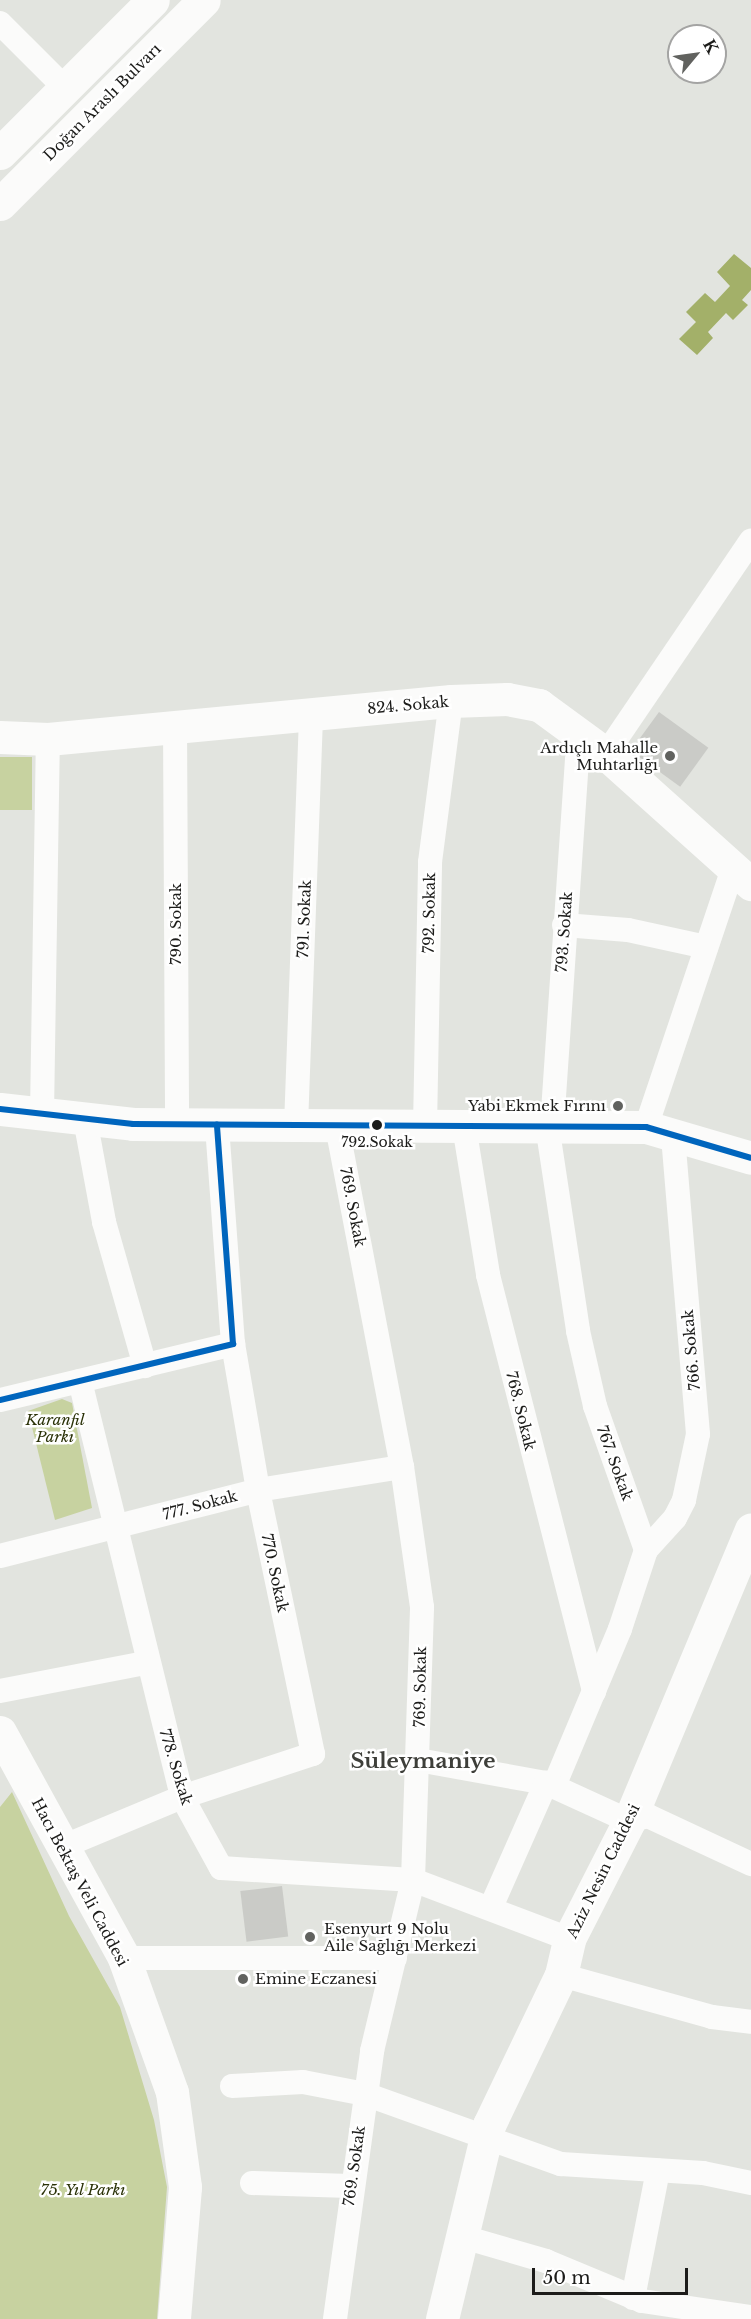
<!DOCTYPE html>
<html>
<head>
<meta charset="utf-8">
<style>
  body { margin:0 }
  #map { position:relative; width:751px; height:2319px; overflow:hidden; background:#e2e4df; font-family:"Libre Baskerville",serif }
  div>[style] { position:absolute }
  .green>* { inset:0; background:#c7d2a0; transform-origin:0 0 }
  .water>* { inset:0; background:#a3b069 }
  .building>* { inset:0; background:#cacbc7; transform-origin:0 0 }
  .street>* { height:24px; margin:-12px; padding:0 12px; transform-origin:12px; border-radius:12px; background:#fbfbfa }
  .secondary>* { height:33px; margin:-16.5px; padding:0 16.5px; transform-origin:16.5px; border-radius:16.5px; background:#fbfbfa }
  .primary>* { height:33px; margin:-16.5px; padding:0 16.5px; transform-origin:16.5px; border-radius:16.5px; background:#fbfbfa }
  .bus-1>* { height:6px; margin:-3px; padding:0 3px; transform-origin:3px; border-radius:3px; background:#0065bd }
  .dots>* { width:16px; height:16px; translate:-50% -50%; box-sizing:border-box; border:3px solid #fff; border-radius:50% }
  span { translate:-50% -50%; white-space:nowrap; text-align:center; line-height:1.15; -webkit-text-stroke:5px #fff; paint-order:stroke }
  .bus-label { font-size:14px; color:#1c1c1a }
  .street-label { font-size:15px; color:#1c1c1a }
  .poi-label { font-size:15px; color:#1c1c1a }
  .right { translate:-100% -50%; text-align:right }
  .left { translate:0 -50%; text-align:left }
  .park-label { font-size:15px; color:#2b3208; font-style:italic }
  .district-label { font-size:21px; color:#3e3f3a; font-weight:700 }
  .north { position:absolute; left:667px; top:24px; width:60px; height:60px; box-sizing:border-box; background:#fff; border:2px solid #a4a4a3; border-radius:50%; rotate:61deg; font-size:16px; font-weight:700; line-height:24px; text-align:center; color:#1c1c1a }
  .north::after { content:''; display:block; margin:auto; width:21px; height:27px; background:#61625f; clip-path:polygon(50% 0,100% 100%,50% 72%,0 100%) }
  .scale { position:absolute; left:532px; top:2268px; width:156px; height:27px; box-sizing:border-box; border:3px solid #1c1c1a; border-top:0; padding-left:8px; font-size:18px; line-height:21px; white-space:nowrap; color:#1c1c1a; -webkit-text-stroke:4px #fff; paint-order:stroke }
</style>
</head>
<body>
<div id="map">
  <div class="green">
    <div style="left:0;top:757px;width:32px;height:53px"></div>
    <div style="clip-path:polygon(62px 1399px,72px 1403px,92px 1508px,55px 1520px,28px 1411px)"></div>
    <div style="clip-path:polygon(12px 1792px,69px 1916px,120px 2007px,154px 2120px,167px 2187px,157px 2319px,0 2319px,0 1807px)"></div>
  </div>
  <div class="water">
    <div style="clip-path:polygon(734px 254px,751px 268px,751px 290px,742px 300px,748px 305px,733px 320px,726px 313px,708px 332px,713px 338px,697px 355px,679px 339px,696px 322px,686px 312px,705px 293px,715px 302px,730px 286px,717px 272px)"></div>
  </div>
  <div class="building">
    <div style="left:659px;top:712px;width:61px;height:48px;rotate:36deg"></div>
    <div style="left:282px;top:1886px;width:51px;height:42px;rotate:83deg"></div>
  </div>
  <div class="street">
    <div style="left:0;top:23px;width:92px;rotate:45deg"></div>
    <div style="left:175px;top:724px;width:401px;rotate:89.7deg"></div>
    <div style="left:606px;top:754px;width:258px;rotate:-55.8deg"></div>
    <div style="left:564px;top:925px;width:64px;rotate:4.5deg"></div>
    <div style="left:628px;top:930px;width:80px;rotate:12.3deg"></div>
    <div style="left:42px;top:1114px;width:375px;rotate:-89.1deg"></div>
    <div style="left:85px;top:1119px;width:105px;rotate:79.5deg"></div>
    <div style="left:104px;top:1222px;width:150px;rotate:74.1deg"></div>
    <div style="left:547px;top:1125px;width:208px;rotate:81.4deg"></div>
    <div style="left:578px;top:1331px;width:77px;rotate:77.2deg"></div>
    <div style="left:595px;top:1406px;width:153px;rotate:70.5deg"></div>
    <div style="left:646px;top:1550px;width:83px;rotate:108.2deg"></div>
    <div style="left:620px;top:1629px;width:170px;rotate:112.8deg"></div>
    <div style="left:296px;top:1126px;width:413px;rotate:-87.9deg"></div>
    <div style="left:464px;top:1126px;width:151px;rotate:80.8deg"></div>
    <div style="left:488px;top:1275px;width:430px;rotate:75.7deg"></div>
    <div style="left:552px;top:1126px;width:367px;rotate:-86.1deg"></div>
    <div style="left:577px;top:760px;width:22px;rotate:-68deg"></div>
    <div style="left:425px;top:1127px;width:265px;rotate:-88.9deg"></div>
    <div style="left:430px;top:862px;width:162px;rotate:-82.6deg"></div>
    <div style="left:646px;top:1127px;width:272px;rotate:-71.4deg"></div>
    <div style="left:80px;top:1381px;width:428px;rotate:76.2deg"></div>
    <div style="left:182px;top:1797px;width:81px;rotate:61.2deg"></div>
    <div style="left:221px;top:1868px;width:192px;rotate:3.6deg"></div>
    <div style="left:413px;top:1880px;width:167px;rotate:20.7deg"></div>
    <div style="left:0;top:1400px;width:240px;rotate:-13.5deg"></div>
    <div style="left:646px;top:1550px;width:43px;rotate:-47.8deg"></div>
    <div style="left:675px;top:1518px;width:20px;rotate:-63deg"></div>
    <div style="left:684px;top:1500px;width:67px;rotate:-78deg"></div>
    <div style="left:698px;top:1434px;width:300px;rotate:-94.8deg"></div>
    <div style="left:0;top:1556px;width:266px;rotate:-14.3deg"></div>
    <div style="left:258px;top:1490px;width:146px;rotate:-9.1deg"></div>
    <div style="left:0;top:1691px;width:149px;rotate:-10.9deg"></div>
    <div style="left:418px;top:1760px;width:130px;rotate:10.2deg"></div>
    <div style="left:546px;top:1783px;width:91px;rotate:24.6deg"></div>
    <div style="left:629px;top:1821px;width:20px;rotate:-15deg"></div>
    <div style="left:648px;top:1816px;width:114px;rotate:25deg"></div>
    <div style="left:62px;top:1847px;width:130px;rotate:-22.6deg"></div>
    <div style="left:182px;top:1797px;width:138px;rotate:-18.2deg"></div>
    <div style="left:313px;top:1754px;width:270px;rotate:-101.8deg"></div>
    <div style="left:258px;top:1490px;width:148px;rotate:-99.7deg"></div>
    <div style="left:233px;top:1344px;width:220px;rotate:-94.2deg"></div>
    <div style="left:491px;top:1907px;width:136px;rotate:-66.1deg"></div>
    <div style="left:124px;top:1958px;width:271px"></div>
    <div style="left:561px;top:1975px;width:157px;rotate:15.5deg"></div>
    <div style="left:712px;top:2017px;width:39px;rotate:7deg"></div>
    <div style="left:232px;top:2086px;width:71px;rotate:-3.2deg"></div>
    <div style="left:303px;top:2082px;width:63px;rotate:11deg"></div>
    <div style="left:365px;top:2094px;width:208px;rotate:19.7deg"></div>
    <div style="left:561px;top:2164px;width:142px;rotate:3.6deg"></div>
    <div style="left:703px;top:2173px;width:49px;rotate:11.8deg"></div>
    <div style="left:252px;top:2183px;width:98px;rotate:1.8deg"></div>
    <div style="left:460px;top:2236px;width:90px;rotate:16.2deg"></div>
    <div style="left:546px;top:2261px;width:104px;rotate:22.6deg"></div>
    <div style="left:642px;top:2301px;width:110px;rotate:8.4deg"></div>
    <div style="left:633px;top:2298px;width:130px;rotate:-78.9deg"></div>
    <div style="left:335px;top:2319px;width:271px;rotate:-82.1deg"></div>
    <div style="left:372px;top:2051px;width:176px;rotate:-76.5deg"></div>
    <div style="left:413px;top:1880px;width:273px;rotate:-88.1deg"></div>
    <div style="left:422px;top:1607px;width:141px;rotate:-98.1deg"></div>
    <div style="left:402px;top:1467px;width:346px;rotate:-100.8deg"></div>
  </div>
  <div class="secondary">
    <div style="left:0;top:737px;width:48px;rotate:2.4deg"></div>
    <div style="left:48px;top:739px;width:405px;rotate:-5.4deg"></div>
    <div style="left:451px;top:701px;width:56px;rotate:-2deg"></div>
    <div style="left:507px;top:699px;width:33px;rotate:11deg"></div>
    <div style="left:539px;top:705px;width:83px;rotate:36.2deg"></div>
    <div style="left:606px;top:754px;width:195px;rotate:41.9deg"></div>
    <div style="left:0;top:1109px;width:134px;rotate:6.4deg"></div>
    <div style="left:133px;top:1124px;width:513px;rotate:0.34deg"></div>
    <div style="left:646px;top:1127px;width:109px;rotate:16.4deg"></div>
    <div style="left:0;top:1732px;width:258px;rotate:61.2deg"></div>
    <div style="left:124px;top:1958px;width:142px;rotate:70.3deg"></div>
    <div style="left:172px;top:2092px;width:96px;rotate:82.2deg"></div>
    <div style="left:185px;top:2187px;width:132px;rotate:94.8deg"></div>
    <div style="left:442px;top:2319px;width:200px;rotate:-76.4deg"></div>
    <div style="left:489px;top:2125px;width:166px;rotate:-64.4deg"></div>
    <div style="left:561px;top:1975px;width:37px;rotate:-77deg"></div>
    <div style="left:569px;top:1939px;width:132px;rotate:-63deg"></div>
    <div style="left:629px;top:1821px;width:316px;rotate:-67.3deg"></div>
  </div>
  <div class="primary">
    <div style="left:0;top:153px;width:216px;rotate:-45deg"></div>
    <div style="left:0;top:204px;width:288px;rotate:-45deg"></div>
  </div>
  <div class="bus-1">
    <div style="left:0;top:1109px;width:134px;rotate:6.4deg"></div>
    <div style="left:133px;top:1124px;width:513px;rotate:0.34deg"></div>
    <div style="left:646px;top:1127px;width:109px;rotate:16.4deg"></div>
    <div style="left:0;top:1400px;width:240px;rotate:-13.5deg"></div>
    <div style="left:233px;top:1344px;width:220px;rotate:-94.2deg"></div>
  </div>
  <div class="dots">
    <div style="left:670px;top:756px;background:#61625f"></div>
    <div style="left:618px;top:1106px;background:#61625f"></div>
    <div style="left:377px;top:1125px;background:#1c1c1a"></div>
    <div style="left:310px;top:1937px;background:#61625f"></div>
    <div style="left:243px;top:1979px;background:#61625f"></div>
  </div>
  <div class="bus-label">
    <span style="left:377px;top:1142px">792.Sokak</span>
  </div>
  <div class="street-label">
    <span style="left:102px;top:102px;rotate:-45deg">Doğan Araslı Bulvarı</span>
    <span style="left:408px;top:705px;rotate:-5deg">824. Sokak</span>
    <span style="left:429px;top:913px;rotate:-89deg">792. Sokak</span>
    <span style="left:304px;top:919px;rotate:-88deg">791. Sokak</span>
    <span style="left:176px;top:924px;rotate:-90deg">790. Sokak</span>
    <span style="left:564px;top:932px;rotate:-86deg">793. Sokak</span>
    <span style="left:353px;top:1207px;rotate:79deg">769. Sokak</span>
    <span style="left:691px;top:1350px;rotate:-95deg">766. Sokak</span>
    <span style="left:521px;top:1411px;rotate:76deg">768. Sokak</span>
    <span style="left:615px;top:1463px;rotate:70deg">767. Sokak</span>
    <span style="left:200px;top:1505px;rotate:-15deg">777. Sokak</span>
    <span style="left:275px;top:1573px;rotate:78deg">770. Sokak</span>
    <span style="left:420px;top:1687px;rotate:-89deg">769. Sokak</span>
    <span style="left:176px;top:1767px;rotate:73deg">778. Sokak</span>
    <span style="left:603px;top:1871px;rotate:-64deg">Aziz Nesin Caddesi</span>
    <span style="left:80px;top:1882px;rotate:62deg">Hacı Bektaş Veli Caddesi</span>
    <span style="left:354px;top:2166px;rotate:-82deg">769. Sokak</span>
  </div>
  <div class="poi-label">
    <span class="right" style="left:658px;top:756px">Ardıçlı Mahalle<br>Muhtarlığı</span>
    <span class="right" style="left:606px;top:1106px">Yabi Ekmek Fırını</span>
    <span class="left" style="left:324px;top:1937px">Esenyurt 9 Nolu<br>Aile Sağlığı Merkezi</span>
    <span class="left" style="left:255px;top:1979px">Emine Eczanesi</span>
  </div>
  <div class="park-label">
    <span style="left:55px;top:1428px">Karanfil<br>Parkı</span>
    <span style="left:83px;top:2190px">75. Yıl Parkı</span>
  </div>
  <div class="district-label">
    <span style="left:423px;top:1761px">Süleymaniye</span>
  </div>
  <div class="north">K</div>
  <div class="scale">50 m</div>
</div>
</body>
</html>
